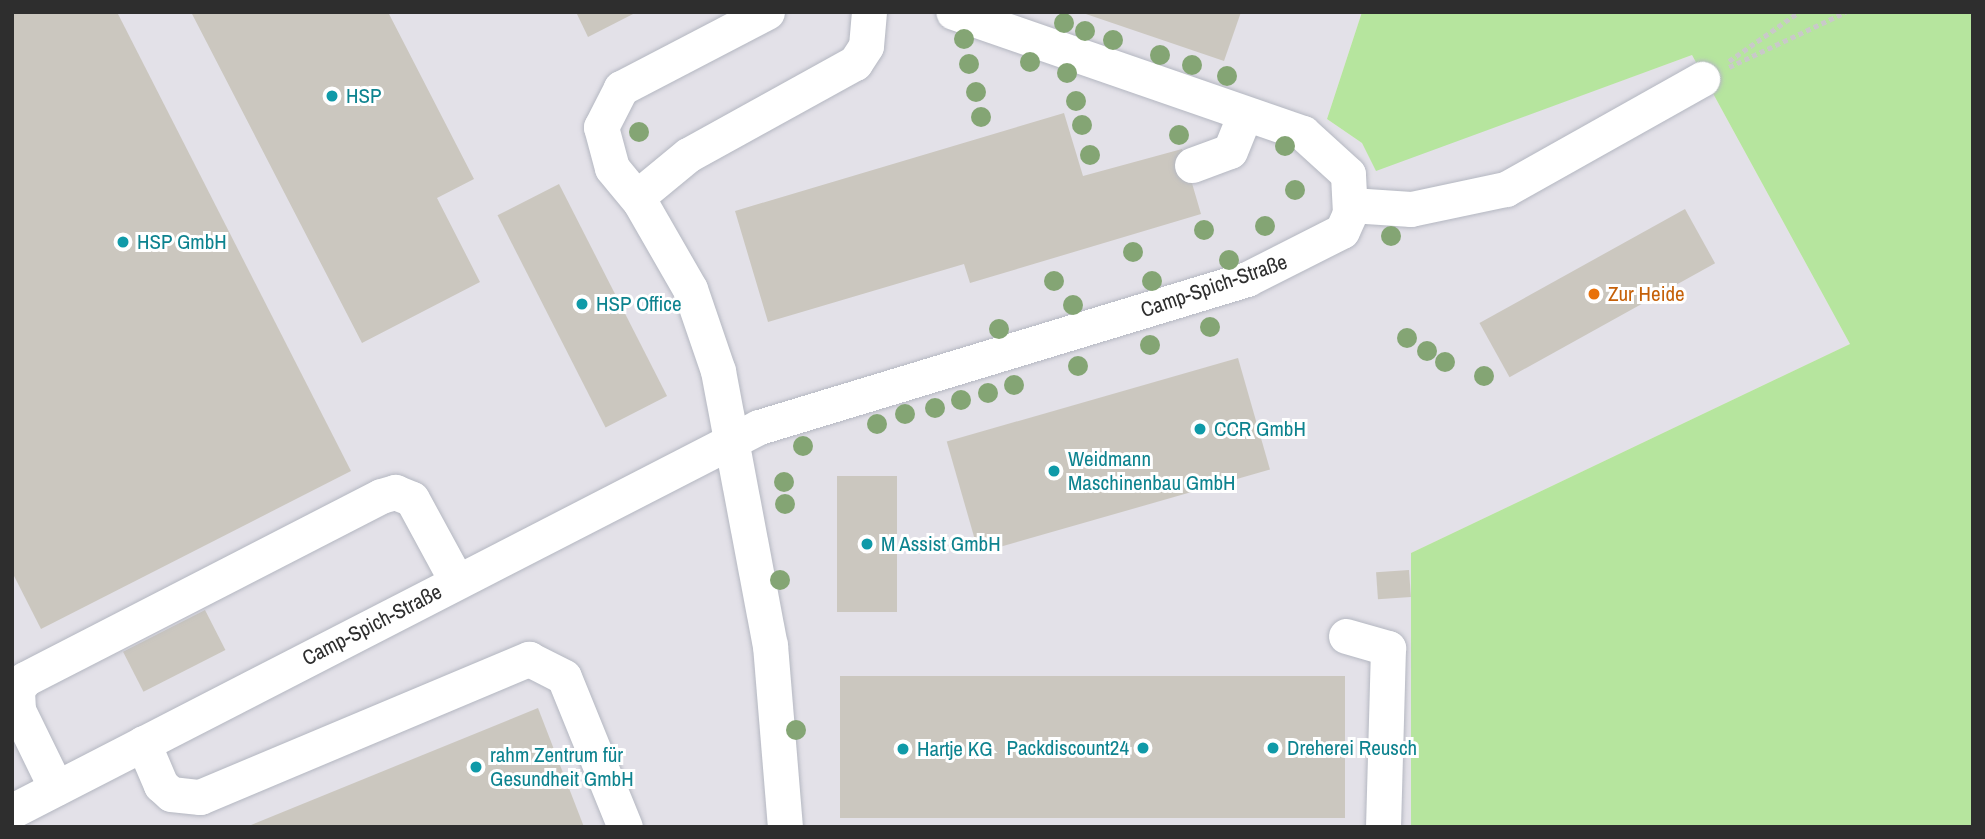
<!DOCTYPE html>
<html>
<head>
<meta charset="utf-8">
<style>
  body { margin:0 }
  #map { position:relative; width:1985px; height:839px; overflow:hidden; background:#efe9e1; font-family:"Archivo Narrow",sans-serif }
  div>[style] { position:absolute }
  .industrial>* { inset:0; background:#e3e1e8 }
  .green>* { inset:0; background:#b6e59e }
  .building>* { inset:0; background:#cbc7bf; transform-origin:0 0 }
  .path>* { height:4.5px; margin-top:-2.25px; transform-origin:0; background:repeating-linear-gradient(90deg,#c9c9c9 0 5px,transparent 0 8.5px) }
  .roads { filter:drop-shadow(0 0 2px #b4b7c1) drop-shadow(0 0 2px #b4b7c1) }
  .minor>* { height:35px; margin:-17.5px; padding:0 17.5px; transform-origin:17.5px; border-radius:17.5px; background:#fff }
  .trees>* { width:20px; height:20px; margin:-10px; border-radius:50%; background:#84a574 }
  .dots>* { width:19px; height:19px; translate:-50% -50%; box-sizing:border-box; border:4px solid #fff; border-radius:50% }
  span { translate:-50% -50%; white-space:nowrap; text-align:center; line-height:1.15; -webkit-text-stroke:6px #fff; paint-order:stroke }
  .culture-label { font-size:21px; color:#0d838f }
  .left { translate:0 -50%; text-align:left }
  .right { translate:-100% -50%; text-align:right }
  .street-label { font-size:21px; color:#2e2e2e }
  .food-label { font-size:21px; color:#c56008 }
  .frame { position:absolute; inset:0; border:14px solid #2e2e2e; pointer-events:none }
</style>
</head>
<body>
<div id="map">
  <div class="industrial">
    <div style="clip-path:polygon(12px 12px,1362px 12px,1327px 119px,1362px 143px,1376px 170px,1692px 55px,1850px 344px,1411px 553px,1411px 827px,12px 827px)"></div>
  </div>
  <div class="green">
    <div style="clip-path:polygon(1362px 12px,1973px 12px,1973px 827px,1411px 827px,1411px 553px,1850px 344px,1692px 55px,1376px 171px,1362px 143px,1327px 119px)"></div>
  </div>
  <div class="building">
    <div style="clip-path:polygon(12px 12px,117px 12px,351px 471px,41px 629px,12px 572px)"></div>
    <div style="clip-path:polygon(191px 12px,388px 12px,474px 179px,437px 198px,480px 282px,362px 343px)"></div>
    <div style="clip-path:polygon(576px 12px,637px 12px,588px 37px)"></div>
    <div style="clip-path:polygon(1080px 12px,1241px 12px,1224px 61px)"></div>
    <div style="clip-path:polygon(1064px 113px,1083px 176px,1182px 149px,1201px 214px,970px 283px,964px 264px,768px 322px,735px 211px)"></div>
    <div style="left:559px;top:184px;width:238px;height:69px;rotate:63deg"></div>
    <div style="left:1685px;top:209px;width:62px;height:235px;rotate:61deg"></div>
    <div style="left:1238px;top:358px;width:116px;height:303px;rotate:74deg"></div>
    <div style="left:897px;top:476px;width:136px;height:60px;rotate:90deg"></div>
    <div style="left:1409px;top:570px;width:27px;height:33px;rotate:86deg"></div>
    <div style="left:205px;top:610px;width:45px;height:92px;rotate:63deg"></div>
    <div style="left:1345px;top:676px;width:142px;height:505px;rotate:90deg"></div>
    <div style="clip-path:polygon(538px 708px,584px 827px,246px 827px)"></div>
  </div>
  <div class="path">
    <div style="left:1729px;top:61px;width:85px;rotate:-35deg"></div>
    <div style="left:1729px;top:67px;width:129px;rotate:-25.2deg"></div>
  </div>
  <div class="roads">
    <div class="minor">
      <div style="left:767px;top:12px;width:165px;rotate:152.5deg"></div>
      <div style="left:621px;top:88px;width:44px;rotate:117.1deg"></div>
      <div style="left:601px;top:127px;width:42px;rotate:75deg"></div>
      <div style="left:612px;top:168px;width:44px;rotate:50.5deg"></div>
      <div style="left:640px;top:202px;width:100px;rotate:60.1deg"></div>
      <div style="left:690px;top:289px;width:87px;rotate:71.1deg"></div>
      <div style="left:718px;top:371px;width:279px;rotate:79.3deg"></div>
      <div style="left:770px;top:645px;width:183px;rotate:85.3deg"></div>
      <div style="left:1192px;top:165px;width:40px;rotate:-20.2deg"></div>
      <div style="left:1230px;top:151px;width:38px;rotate:-68deg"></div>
      <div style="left:637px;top:197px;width:66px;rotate:-39.5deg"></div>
      <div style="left:688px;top:155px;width:191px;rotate:-28.9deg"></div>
      <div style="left:855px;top:63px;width:20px;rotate:-57deg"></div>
      <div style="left:866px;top:46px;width:34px;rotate:-85deg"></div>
      <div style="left:1351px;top:205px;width:60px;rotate:3.8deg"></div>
      <div style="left:1411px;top:209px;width:97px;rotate:-11.9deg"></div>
      <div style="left:1506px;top:189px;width:225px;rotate:-29.3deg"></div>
      <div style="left:1346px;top:636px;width:44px;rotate:15.9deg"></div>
      <div style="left:1388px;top:648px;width:179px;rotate:91.6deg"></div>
      <div style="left:143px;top:743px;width:46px;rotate:66.8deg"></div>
      <div style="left:161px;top:785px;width:13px;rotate:42deg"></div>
      <div style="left:171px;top:794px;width:29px;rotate:6deg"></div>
      <div style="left:200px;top:797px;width:357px;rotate:-22.8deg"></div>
      <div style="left:529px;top:659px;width:39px;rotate:27deg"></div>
      <div style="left:564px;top:677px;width:162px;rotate:67.9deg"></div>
      <div style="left:56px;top:788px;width:87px;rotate:-116deg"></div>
      <div style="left:18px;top:710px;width:21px;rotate:-93deg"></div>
      <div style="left:17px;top:689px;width:13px;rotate:-51deg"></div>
      <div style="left:25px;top:679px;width:400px;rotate:-27.2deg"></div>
      <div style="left:381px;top:496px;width:15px;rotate:-16deg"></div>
      <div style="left:395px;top:492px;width:18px;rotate:22deg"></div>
      <div style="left:412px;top:499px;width:94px;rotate:61.5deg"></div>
      <div style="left:12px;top:811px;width:840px;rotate:-27.21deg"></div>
      <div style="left:759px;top:427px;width:510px;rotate:-16.87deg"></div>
      <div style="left:1247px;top:279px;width:106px;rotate:-26.8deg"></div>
      <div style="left:1342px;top:231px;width:20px;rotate:-66deg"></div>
      <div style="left:1350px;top:213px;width:39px;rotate:-93deg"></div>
      <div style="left:1348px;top:174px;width:61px;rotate:-137.7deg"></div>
      <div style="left:1303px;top:133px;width:370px;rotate:-160.9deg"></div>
    </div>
  </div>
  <div class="trees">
    <div style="left:1064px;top:23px"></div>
    <div style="left:1085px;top:31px"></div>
    <div style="left:964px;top:39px"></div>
    <div style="left:1113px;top:40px"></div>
    <div style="left:1160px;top:55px"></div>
    <div style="left:1030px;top:62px"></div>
    <div style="left:969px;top:64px"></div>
    <div style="left:1192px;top:65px"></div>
    <div style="left:1067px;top:73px"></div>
    <div style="left:1227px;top:76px"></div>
    <div style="left:976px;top:92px"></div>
    <div style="left:1076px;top:101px"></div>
    <div style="left:981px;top:117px"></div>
    <div style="left:1082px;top:125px"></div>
    <div style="left:639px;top:132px"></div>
    <div style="left:1179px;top:135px"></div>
    <div style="left:1285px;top:146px"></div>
    <div style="left:1090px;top:155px"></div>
    <div style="left:1295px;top:190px"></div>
    <div style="left:1265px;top:226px"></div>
    <div style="left:1204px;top:230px"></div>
    <div style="left:1391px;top:236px"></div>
    <div style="left:1133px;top:252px"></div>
    <div style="left:1229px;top:260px"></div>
    <div style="left:1054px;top:281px"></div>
    <div style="left:1152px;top:281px"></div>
    <div style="left:1073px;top:305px"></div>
    <div style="left:1210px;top:327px"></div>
    <div style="left:999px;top:329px"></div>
    <div style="left:1407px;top:338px"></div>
    <div style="left:1150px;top:345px"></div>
    <div style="left:1427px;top:351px"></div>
    <div style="left:1445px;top:362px"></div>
    <div style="left:1078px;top:366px"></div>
    <div style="left:1484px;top:376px"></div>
    <div style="left:1014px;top:385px"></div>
    <div style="left:988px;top:393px"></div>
    <div style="left:961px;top:400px"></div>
    <div style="left:935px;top:408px"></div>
    <div style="left:905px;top:414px"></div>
    <div style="left:877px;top:424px"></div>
    <div style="left:803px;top:446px"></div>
    <div style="left:784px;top:482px"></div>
    <div style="left:785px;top:504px"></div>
    <div style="left:780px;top:580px"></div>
    <div style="left:796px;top:730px"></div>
  </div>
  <div class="dots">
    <div style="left:332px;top:96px;background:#0f9aa8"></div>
    <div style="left:123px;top:242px;background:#0f9aa8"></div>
    <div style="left:1594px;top:294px;background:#e8710a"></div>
    <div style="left:582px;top:304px;background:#0f9aa8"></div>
    <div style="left:1200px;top:429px;background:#0f9aa8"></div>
    <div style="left:1054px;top:471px;background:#0f9aa8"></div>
    <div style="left:867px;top:544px;background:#0f9aa8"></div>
    <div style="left:1143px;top:748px;background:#0f9aa8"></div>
    <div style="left:1273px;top:748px;background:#0f9aa8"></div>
    <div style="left:903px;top:749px;background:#0f9aa8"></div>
    <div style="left:476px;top:767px;background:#0f9aa8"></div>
  </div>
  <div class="culture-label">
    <span class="left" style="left:346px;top:96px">HSP</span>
    <span class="left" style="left:137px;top:242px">HSP GmbH</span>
    <span class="left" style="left:596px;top:304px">HSP Office</span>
    <span class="left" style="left:1214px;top:429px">CCR GmbH</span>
    <span class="left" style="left:1068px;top:471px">Weidmann<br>Maschinenbau GmbH</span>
    <span class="left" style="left:881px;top:544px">M Assist GmbH</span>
    <span class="right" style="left:1129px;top:748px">Packdiscount24</span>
    <span class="left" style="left:1287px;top:748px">Dreherei Reusch</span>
    <span class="left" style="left:917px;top:749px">Hartje KG</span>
    <span class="left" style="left:490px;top:767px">rahm Zentrum für<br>Gesundheit GmbH</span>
  </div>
  <div class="street-label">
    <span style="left:1214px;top:286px;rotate:-19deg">Camp-Spich-Straße</span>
    <span style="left:372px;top:625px;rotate:-27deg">Camp-Spich-Straße</span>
  </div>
  <div class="food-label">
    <span class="left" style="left:1608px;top:294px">Zur Heide</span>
  </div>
  <div class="frame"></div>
</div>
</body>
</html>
